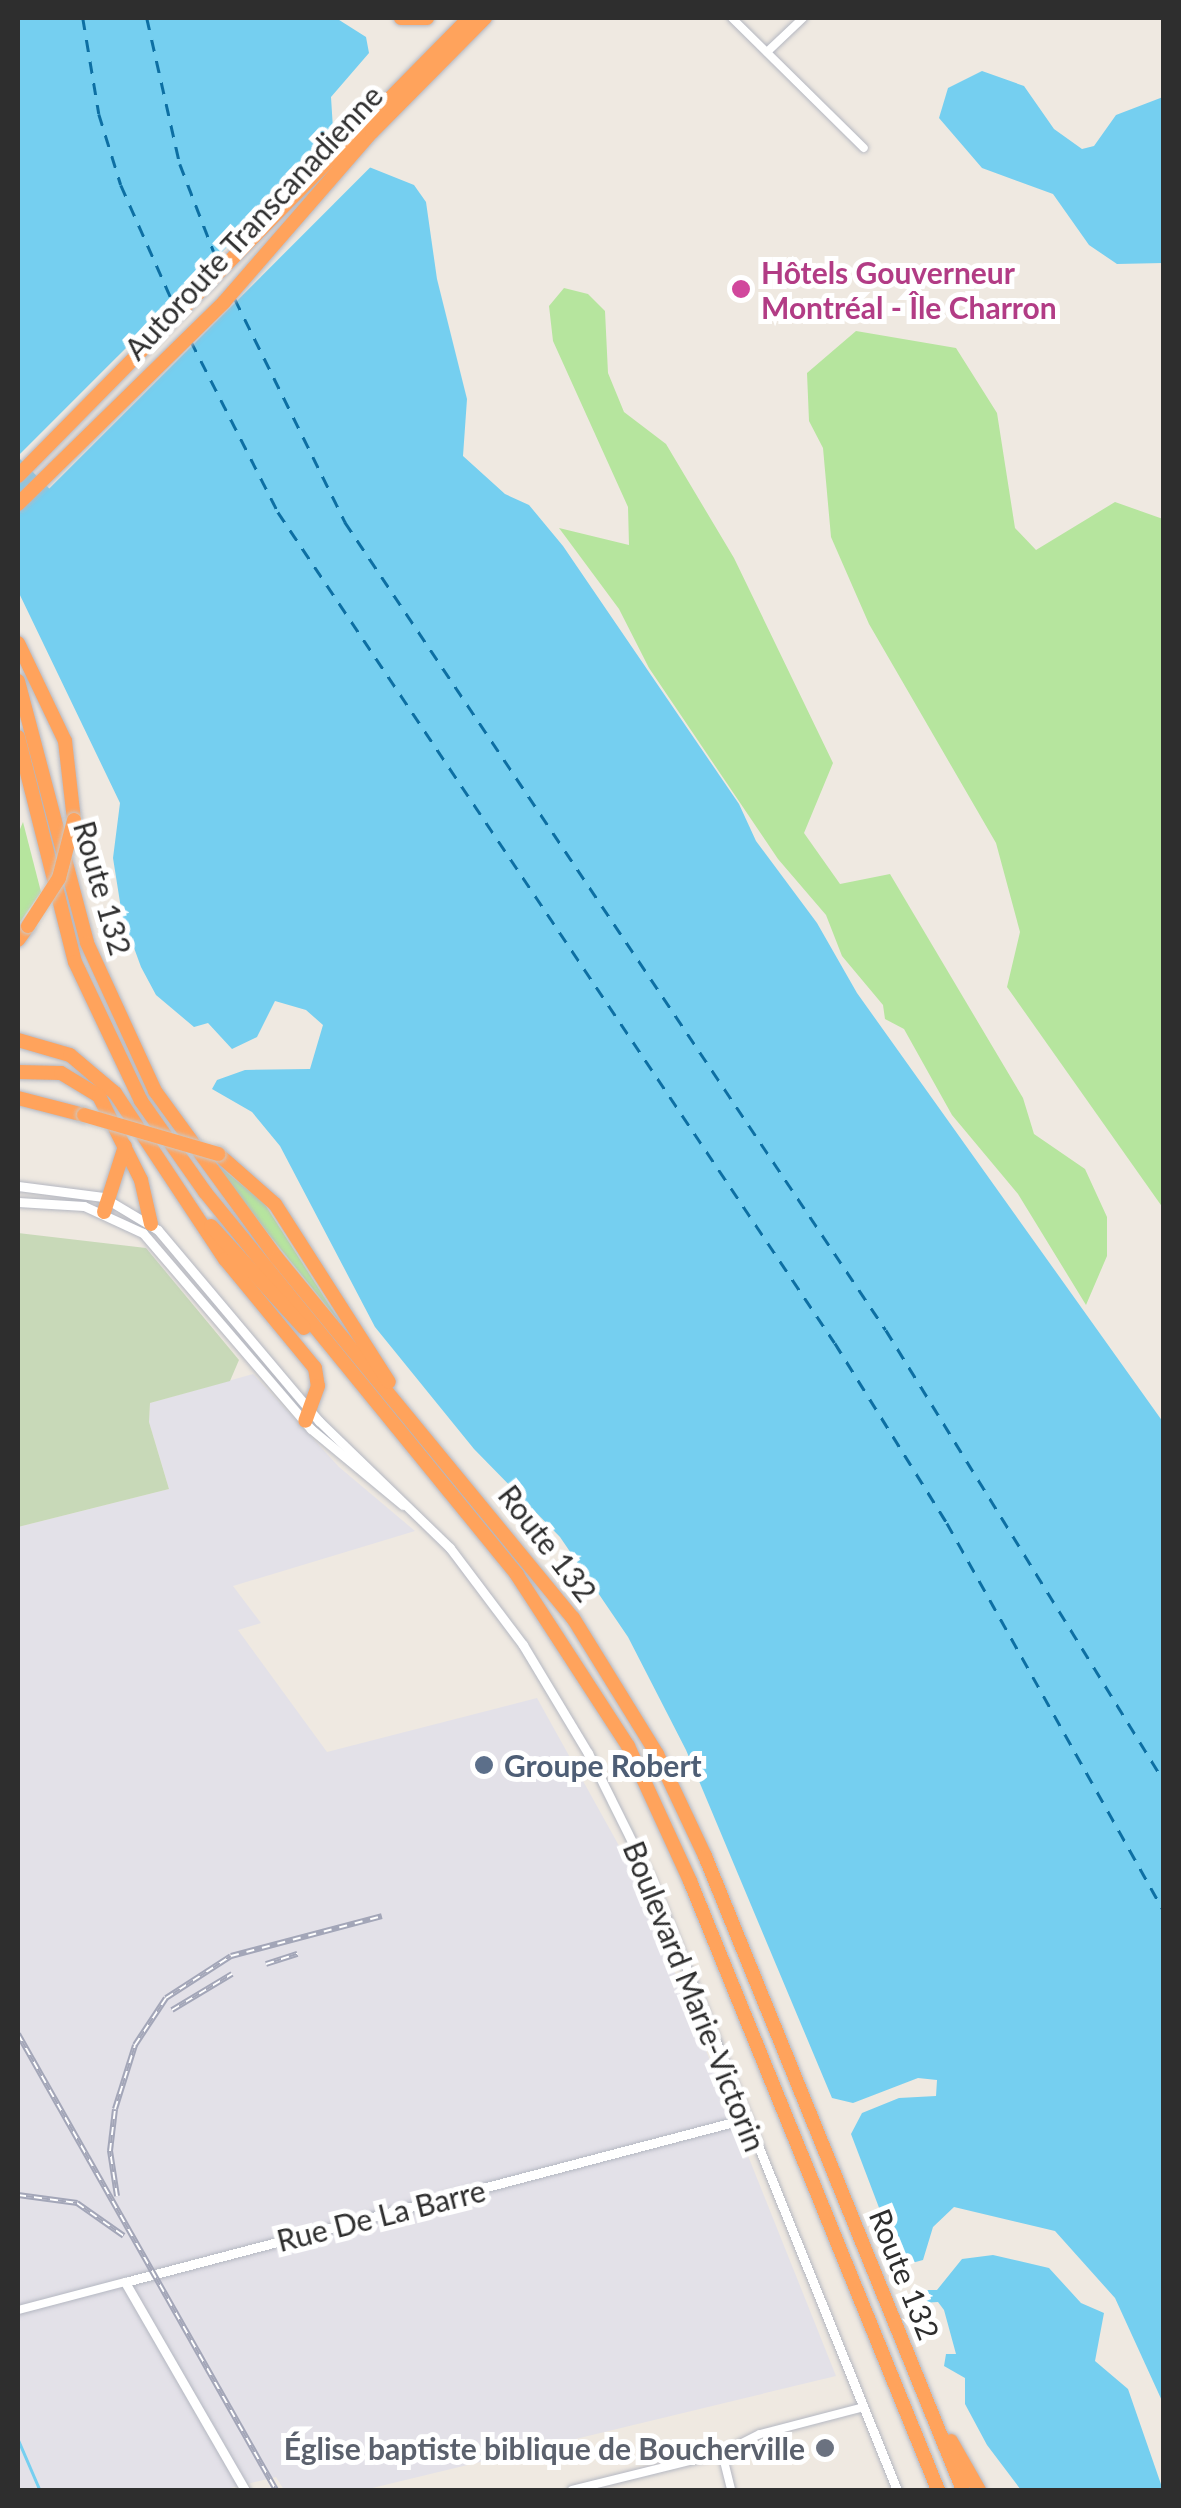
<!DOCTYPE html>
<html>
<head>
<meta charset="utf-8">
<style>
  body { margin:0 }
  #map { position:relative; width:1181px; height:2508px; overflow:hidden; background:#efe9e1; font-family:Lato,sans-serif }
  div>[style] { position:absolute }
  .industrial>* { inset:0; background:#e3e1e8 }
  .green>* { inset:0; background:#b6e59e }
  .cemetery>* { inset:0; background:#c8d9b8 }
  .water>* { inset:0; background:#75cff0 }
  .pier>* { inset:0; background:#efe9e1; transform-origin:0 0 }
  .stream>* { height:2.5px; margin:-1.25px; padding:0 1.25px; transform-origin:1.25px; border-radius:1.25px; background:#75cff0 }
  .ferry>* { height:2.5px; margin-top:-1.25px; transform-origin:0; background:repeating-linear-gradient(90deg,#0d6fa3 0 12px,transparent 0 22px) }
  .roads { filter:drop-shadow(0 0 2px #b4b7c1) drop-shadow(0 0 2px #b4b7c1) }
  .minor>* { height:8px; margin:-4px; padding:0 4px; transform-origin:4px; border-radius:4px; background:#fff }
  .tertiary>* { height:9px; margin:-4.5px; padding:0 4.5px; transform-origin:4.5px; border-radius:4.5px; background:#fff }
  .motorway>* { height:14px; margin:-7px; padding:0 7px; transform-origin:7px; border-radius:7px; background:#ffa35c }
  .rail>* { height:6px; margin-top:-3px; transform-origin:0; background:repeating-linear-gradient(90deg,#fff 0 8px,#a3a6b8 0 16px); box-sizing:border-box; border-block:2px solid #a3a6b8 }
  .bridges { filter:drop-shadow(0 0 2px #c9c9c9) drop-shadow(0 0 2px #c9c9c9) }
  .motorway-bridge>* { height:14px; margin:-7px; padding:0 7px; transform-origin:7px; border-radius:7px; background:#ffa35c }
  .dots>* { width:28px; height:28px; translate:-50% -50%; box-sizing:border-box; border:5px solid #fff; border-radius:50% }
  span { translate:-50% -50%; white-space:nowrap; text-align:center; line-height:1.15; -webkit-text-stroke:10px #fff; paint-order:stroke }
  .street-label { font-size:30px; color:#2e2e2e }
  .hotel-label { font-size:30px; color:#b23c85; font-weight:700 }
  .left { translate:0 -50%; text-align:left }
  .service-label { font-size:30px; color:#4e5e75; font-weight:700 }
  .worship-label { font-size:30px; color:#5b616d; font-weight:700 }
  .right { translate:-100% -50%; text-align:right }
  .frame { position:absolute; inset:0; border:20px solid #2e2e2e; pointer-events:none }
</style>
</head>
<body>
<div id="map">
  <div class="industrial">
    <div style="clip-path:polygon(253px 1374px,339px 1467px,415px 1531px,233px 1586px,261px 1623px,238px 1630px,327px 1752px,537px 1698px,638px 1880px,836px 2376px,364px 2490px,284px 2490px,276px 2477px,222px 2490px,18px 2490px,18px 1527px,169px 1489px,149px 1422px,150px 1403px)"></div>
  </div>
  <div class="green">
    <div style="clip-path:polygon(564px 288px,588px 294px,605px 311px,608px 373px,624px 412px,666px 444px,734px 558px,833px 763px,804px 833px,840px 884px,890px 874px,1023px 1098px,1034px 1134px,1085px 1169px,1107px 1217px,1107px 1256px,1086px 1305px,1018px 1194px,952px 1115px,904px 1029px,885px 1019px,883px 1005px,842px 956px,826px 915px,778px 859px,649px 668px,619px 609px,559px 528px,629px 545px,628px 507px,553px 341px,549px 306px)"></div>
    <div style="clip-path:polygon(856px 331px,956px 348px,997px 413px,1015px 528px,1036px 550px,1115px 502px,1163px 519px,1163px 1208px,1007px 987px,1020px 932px,996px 843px,869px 624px,831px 537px,823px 448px,809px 421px,807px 373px)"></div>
    <div style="clip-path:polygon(23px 822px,41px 892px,18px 925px,18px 834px)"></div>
    <div style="clip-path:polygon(214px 1162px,264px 1203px,342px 1325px,267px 1232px)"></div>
  </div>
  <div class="cemetery">
    <div style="clip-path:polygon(18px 1233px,146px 1248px,239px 1360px,230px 1381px,150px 1403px,149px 1422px,169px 1489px,18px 1527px)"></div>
  </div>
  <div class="water">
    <div style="clip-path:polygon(18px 18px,336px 18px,366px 37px,369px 53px,331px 97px,333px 129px,369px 167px,414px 185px,426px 202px,437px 279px,467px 399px,463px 456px,505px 494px,529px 505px,563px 546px,739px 804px,756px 841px,817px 923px,857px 993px,1163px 1422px,1163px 2403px,1115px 2298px,1055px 2231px,954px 2207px,933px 2227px,923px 2260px,908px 2264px,897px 2255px,851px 2134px,862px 2113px,899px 2098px,936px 2096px,937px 2080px,918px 2078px,853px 2103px,832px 2098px,686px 1750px,628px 1637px,560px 1537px,474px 1449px,375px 1327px,280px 1146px,252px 1112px,212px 1089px,217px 1080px,245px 1070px,310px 1069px,323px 1025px,306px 1010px,275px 1001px,257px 1037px,232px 1049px,208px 1023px,194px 1027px,156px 995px,141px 967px,122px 915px,113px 858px,120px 803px,18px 591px)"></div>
    <div style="clip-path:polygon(982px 71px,1024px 86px,1054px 129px,1082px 149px,1094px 146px,1116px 115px,1163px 97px,1163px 263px,1117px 264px,1089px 245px,1053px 194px,982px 168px,939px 118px,948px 88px)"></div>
    <div style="clip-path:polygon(993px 2255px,1049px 2268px,1081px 2303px,1104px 2313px,1095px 2361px,1128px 2389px,1163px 2490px,1021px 2490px,987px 2445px,965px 2404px,965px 2378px,944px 2366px,946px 2354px,956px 2354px,944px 2310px,938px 2302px,922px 2303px,922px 2290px,937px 2290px,962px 2259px)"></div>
  </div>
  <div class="pier">
    <div style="left:342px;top:132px;width:45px;height:459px;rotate:45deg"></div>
  </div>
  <div class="stream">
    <div style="left:18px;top:2439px;width:56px;rotate:66.7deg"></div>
  </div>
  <div class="ferry">
    <div style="left:83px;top:18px;width:97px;rotate:80.5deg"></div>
    <div style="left:99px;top:114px;width:74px;rotate:72.8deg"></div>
    <div style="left:121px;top:185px;width:133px;rotate:66.1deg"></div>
    <div style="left:147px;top:18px;width:150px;rotate:77.3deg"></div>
    <div style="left:180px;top:164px;width:108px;rotate:68.9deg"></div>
    <div style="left:235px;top:299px;width:249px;rotate:63.7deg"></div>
    <div style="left:345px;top:522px;width:972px;rotate:56.2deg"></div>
    <div style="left:886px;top:1330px;width:530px;rotate:58.35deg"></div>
    <div style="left:191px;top:341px;width:192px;rotate:63deg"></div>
    <div style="left:278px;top:512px;width:1000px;rotate:56.17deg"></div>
    <div style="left:835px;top:1343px;width:212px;rotate:58.1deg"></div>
    <div style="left:947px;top:1523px;width:445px;rotate:60.8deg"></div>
  </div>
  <div class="roads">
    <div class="minor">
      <div style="left:732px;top:18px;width:185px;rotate:44.6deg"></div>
      <div style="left:767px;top:52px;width:50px;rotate:-43.4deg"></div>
      <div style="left:18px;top:2310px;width:111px;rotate:-14.7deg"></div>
      <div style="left:722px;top:2453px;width:38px;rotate:76deg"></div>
      <div style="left:572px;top:2490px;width:154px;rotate:-13.9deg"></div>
      <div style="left:722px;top:2453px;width:42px;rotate:-26.6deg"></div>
      <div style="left:760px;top:2434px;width:103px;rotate:-14.6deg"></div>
    </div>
    <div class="tertiary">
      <div style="left:18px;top:1186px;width:86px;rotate:7.4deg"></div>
      <div style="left:103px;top:1197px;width:64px;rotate:31deg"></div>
      <div style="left:158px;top:1230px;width:250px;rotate:49.9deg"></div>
      <div style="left:319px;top:1421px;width:182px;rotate:44.1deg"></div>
      <div style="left:450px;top:1548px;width:121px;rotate:53deg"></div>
      <div style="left:523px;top:1645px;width:126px;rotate:59deg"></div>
      <div style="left:588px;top:1753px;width:142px;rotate:63.6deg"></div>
      <div style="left:651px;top:1880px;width:658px;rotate:68.04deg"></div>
      <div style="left:18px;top:1202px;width:66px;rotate:3.5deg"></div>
      <div style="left:84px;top:1206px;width:65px;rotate:24.6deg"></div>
      <div style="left:143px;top:1233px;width:258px;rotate:49.4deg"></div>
      <div style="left:311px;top:1429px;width:119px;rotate:39.6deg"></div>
      <div style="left:245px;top:2490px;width:240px;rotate:-120deg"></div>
      <div style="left:125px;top:2282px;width:641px;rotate:-14.73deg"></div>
    </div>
    <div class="motorway">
      <div style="left:401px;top:18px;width:26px"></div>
      <div style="left:18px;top:476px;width:643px;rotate:-45.44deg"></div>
      <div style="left:18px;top:504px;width:289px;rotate:-44.4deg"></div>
      <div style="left:224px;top:302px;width:225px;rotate:-49deg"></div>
      <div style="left:372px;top:132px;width:161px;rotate:-45.3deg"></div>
      <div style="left:18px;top:643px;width:109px;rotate:64.4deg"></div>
      <div style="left:65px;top:741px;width:80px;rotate:83.5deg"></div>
      <div style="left:18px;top:681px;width:271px;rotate:75.2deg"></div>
      <div style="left:87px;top:943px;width:163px;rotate:65.3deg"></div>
      <div style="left:155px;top:1091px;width:207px;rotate:53.9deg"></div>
      <div style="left:277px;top:1258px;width:466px;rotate:50.6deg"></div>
      <div style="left:573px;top:1618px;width:160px;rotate:58.3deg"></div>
      <div style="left:657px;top:1754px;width:113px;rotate:64.8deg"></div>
      <div style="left:705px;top:1856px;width:684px;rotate:67.86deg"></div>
      <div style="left:18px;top:737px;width:232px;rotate:75.8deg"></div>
      <div style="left:75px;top:962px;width:154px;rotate:64.6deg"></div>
      <div style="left:141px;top:1101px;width:111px;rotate:54.9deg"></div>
      <div style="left:205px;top:1192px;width:494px;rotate:50.8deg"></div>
      <div style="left:517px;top:1575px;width:204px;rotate:57deg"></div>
      <div style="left:628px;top:1746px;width:149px;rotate:65.3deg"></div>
      <div style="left:690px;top:1881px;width:658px;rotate:67.84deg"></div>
      <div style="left:18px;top:940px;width:17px;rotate:-54deg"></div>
      <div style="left:18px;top:1040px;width:54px;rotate:16.1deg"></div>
      <div style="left:70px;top:1055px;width:59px;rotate:40.2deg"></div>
      <div style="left:115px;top:1093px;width:199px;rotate:56.5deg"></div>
      <div style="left:225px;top:1259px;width:141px;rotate:50.5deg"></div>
      <div style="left:315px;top:1368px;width:18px;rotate:81deg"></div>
      <div style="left:318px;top:1386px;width:37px;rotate:110deg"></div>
      <div style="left:18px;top:1072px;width:43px;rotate:1.3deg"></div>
      <div style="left:61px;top:1073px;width:44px;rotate:31.2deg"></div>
      <div style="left:99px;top:1096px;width:94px;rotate:63.4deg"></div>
      <div style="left:141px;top:1180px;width:45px;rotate:77.2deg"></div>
      <div style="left:18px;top:1098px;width:68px;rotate:14.4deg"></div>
      <div style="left:218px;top:1154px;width:76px;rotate:41.3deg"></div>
      <div style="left:275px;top:1204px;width:211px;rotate:57.4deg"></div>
      <div style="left:104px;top:1212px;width:69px;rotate:-72.3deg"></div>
      <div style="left:211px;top:1226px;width:138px;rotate:47.6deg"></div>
      <div style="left:951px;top:2441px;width:56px;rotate:60.3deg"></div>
    </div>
  </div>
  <div class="rail">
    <div style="left:266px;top:1964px;width:33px;rotate:-18deg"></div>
    <div style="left:172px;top:2010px;width:70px;rotate:-31deg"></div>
    <div style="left:18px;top:2034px;width:524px;rotate:60.5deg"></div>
    <div style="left:18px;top:2195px;width:60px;rotate:7.7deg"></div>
    <div style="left:77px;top:2203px;width:57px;rotate:35.1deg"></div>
    <div style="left:117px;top:2196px;width:46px;rotate:-98.8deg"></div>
    <div style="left:110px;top:2151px;width:42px;rotate:-83.2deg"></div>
    <div style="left:115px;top:2109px;width:67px;rotate:-72.6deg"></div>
    <div style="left:135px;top:2045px;width:56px;rotate:-56.6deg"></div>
    <div style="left:166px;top:1998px;width:77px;rotate:-32.9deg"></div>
    <div style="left:231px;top:1956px;width:156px;rotate:-14.8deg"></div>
  </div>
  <div class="bridges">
    <div class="motorway-bridge">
      <div style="left:28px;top:926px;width:57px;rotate:-57.1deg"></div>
      <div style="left:59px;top:878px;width:60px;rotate:-75.5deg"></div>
      <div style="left:84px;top:1115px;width:140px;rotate:16.2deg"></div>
    </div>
  </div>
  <div class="dots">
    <div style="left:741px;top:289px;background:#d1479c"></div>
    <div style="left:484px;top:1765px;background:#5c6f8a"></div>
    <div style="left:825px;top:2448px;background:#6b7280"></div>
  </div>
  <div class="street-label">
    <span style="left:253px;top:222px;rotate:-47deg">Autoroute Transcanadienne</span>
    <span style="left:103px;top:888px;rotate:74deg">Route 132</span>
    <span style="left:548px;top:1543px;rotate:52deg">Route 132</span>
    <span style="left:695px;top:1996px;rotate:68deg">Boulevard Marie-Victorin</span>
    <span style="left:381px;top:2215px;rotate:-14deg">Rue De La Barre</span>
    <span style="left:905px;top:2274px;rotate:68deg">Route 132</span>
  </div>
  <div class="hotel-label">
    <span class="left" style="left:761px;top:289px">Hôtels Gouverneur<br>Montréal - Île Charron</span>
  </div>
  <div class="service-label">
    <span class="left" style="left:504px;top:1765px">Groupe Robert</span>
  </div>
  <div class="worship-label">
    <span class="right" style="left:805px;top:2448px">Église baptiste biblique de Boucherville</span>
  </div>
  <div class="frame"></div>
</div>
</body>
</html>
